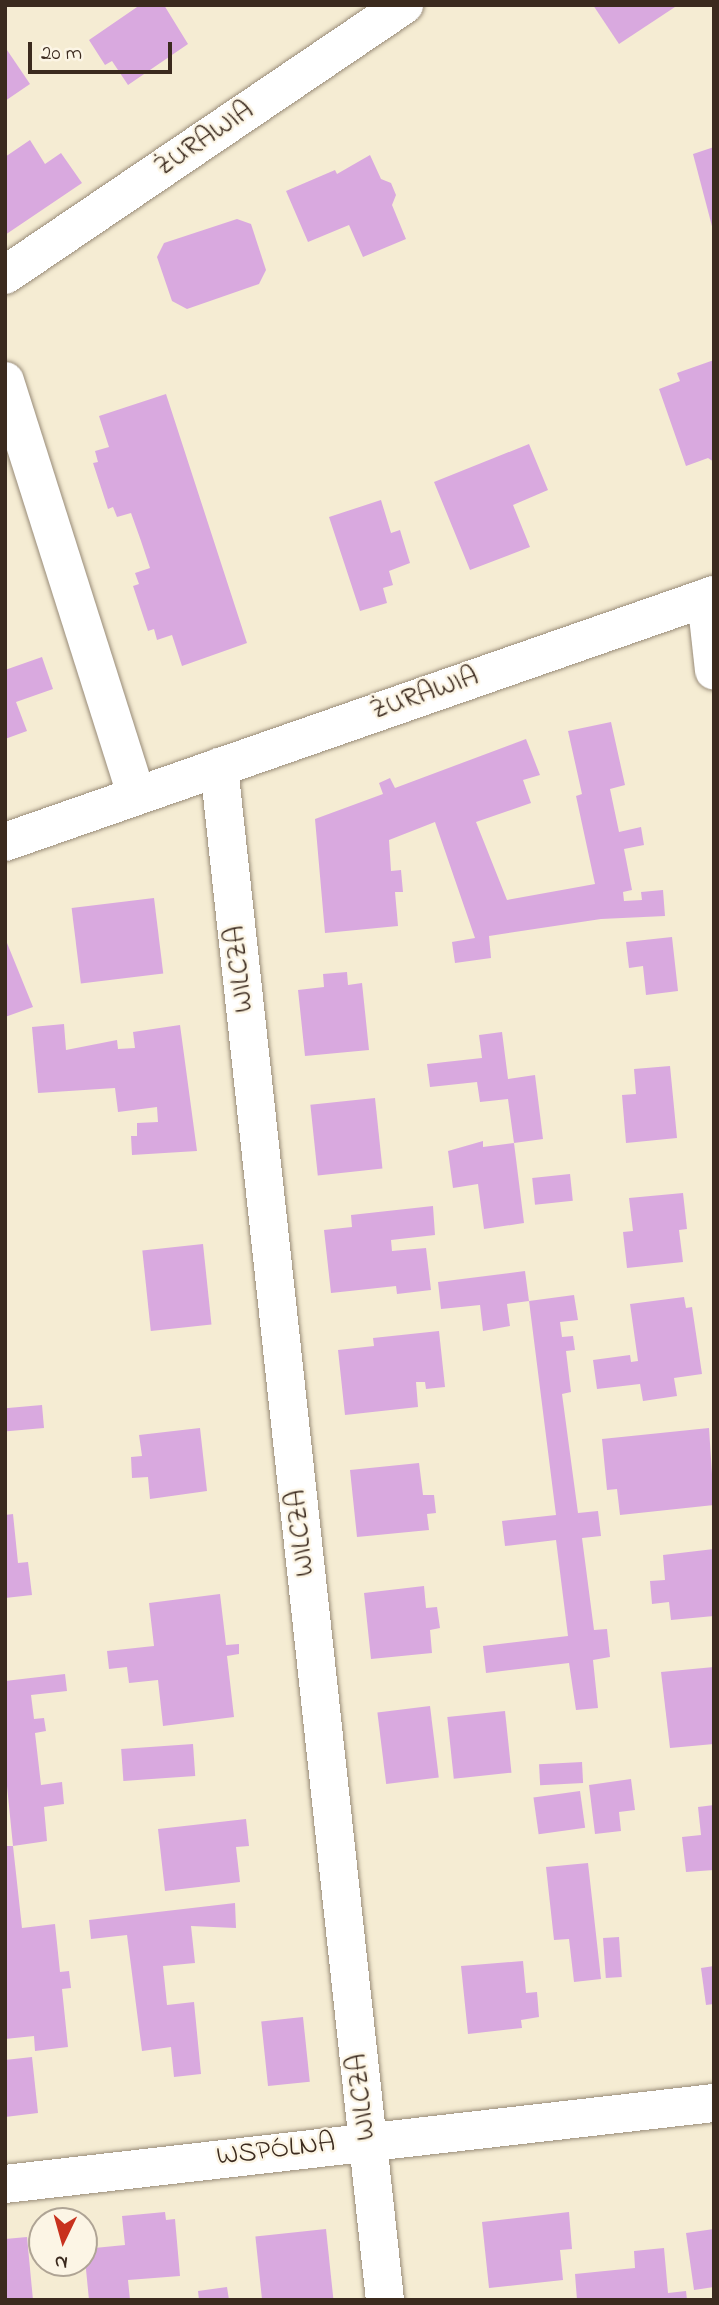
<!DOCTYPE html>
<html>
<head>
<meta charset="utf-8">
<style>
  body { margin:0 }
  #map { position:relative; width:719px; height:2305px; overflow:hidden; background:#f5ecd3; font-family:"Indie Flower",sans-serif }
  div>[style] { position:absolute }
  .building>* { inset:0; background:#d9a9df; transform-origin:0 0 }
  .roads { filter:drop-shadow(0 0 2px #988b78) drop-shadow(0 0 2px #988b78) }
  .minor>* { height:38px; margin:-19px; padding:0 19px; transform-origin:19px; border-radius:19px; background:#fff }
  span { translate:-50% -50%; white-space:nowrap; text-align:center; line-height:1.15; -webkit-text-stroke:5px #fcf5e5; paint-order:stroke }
  .street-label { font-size:28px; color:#3b2a1e }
  .frame { position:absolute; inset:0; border:7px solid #3b2a1e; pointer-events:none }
  .north { position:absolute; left:28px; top:2207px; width:70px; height:70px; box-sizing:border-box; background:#fcf5e5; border:2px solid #afa495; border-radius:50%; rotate:185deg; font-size:19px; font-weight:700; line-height:28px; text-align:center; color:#3b2a1e }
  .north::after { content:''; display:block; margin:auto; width:24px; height:32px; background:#c8321e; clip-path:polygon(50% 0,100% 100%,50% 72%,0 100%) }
  .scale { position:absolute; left:28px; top:42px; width:144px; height:32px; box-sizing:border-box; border:4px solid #3b2a1e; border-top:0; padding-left:9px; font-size:21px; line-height:24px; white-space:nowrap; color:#3b2a1e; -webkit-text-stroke:5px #fcf5e5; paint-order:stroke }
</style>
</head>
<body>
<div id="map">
  <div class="building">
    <div style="clip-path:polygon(140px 5px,164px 5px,188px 44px,128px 85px,112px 61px,105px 65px,89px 40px)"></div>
    <div style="clip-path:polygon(593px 5px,678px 5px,619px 44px)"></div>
    <div style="clip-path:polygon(5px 47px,30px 84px,5px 101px)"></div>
    <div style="clip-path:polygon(30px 140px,45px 164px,61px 153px,82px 183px,5px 235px,5px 157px)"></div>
    <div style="clip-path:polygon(714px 147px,714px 230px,713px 230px,693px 154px)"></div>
    <div style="clip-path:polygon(370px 155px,381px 179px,391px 183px,396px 195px,392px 205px,406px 239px,363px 257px,349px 225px,308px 242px,286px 191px,335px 170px,337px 174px)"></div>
    <div style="clip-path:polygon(237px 219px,251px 224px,266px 270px,259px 284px,187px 309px,172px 301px,157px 257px,164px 243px)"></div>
    <div style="clip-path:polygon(714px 360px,714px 462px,708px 458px,686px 466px,659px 389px,680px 381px,677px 373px)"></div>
    <div style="clip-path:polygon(166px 394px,247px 643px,182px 666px,172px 635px,157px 640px,154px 629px,148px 631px,133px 586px,139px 584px,135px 573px,150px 568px,141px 541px,131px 513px,117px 517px,113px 507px,108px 509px,93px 463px,98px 462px,95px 451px,109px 447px,99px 416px)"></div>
    <div style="clip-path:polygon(529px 444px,548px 490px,513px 505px,530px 547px,470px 570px,434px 482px)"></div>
    <div style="clip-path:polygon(381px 500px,391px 533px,400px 530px,410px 563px,389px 571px,393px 585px,383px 588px,387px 603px,360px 611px,329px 517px)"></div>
    <div style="clip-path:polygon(42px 657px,53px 689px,16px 702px,27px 731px,5px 739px,5px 670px)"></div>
    <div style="clip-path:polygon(611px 722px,625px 785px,610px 789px,619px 832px,641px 827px,644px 845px,624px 849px,632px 890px,623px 892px,624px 901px,642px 900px,641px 892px,663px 890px,665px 916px,601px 919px,489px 936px,491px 958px,455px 963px,452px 942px,475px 938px,435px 822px,389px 840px,391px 871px,401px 870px,403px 892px,395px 892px,398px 926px,325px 933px,315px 819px,383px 794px,379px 783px,390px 778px,395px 788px,526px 739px,540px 775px,523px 780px,531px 803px,476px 822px,507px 900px,595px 884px,576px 796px,582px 794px,568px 731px)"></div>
    <div style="left:154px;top:898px;width:76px;height:83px;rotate:83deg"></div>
    <div style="clip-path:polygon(672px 937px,678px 991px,646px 995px,643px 966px,629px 968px,626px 942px)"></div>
    <div style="clip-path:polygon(5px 938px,33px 1007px,5px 1017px)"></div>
    <div style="clip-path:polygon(347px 972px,348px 985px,362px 983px,369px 1050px,305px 1056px,298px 990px,324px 987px,323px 974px)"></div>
    <div style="clip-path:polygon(64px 1024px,66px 1050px,117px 1040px,118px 1049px,135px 1048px,133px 1032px,180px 1025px,197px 1151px,132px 1155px,131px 1136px,137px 1136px,137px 1123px,158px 1122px,157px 1107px,118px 1112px,115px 1088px,38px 1093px,32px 1027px)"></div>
    <div style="clip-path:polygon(502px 1032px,508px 1079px,535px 1075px,543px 1139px,514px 1143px,524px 1223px,484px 1229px,478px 1184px,453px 1188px,448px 1151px,483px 1141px,483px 1147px,514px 1143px,508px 1099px,480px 1102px,477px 1082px,430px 1087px,427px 1064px,482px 1058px,479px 1035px)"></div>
    <div style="clip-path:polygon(670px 1066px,677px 1138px,626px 1143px,622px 1095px,636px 1094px,634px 1069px)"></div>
    <div style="left:375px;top:1098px;width:71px;height:65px;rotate:84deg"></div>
    <div style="left:570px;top:1174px;width:27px;height:38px;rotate:84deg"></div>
    <div style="clip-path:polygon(683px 1193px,687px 1229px,679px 1230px,683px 1262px,627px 1268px,623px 1232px,633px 1231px,629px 1198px)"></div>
    <div style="clip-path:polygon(433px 1206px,435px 1235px,391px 1240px,392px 1251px,426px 1248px,431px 1290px,397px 1294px,396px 1286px,331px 1293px,324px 1230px,352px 1227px,351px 1215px)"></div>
    <div style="left:203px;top:1244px;width:81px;height:61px;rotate:84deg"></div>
    <div style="clip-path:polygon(525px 1271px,529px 1301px,507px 1304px,510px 1326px,483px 1331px,480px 1305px,441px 1309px,438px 1282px)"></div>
    <div style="clip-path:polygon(574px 1295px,578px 1320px,560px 1322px,562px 1337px,573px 1336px,575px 1350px,566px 1351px,571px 1392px,562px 1394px,578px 1513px,598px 1511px,601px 1536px,582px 1538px,594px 1630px,607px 1629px,610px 1657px,593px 1660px,598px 1708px,576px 1710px,569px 1663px,486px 1673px,483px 1646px,568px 1636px,556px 1540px,505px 1546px,502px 1521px,556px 1515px,529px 1301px)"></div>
    <div style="clip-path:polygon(684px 1297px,686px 1308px,692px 1307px,702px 1374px,674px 1378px,677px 1396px,643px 1401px,640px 1384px,597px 1389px,593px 1360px,630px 1355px,631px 1362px,638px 1361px,630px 1304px)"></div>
    <div style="clip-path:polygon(439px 1331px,445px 1387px,426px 1389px,425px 1382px,416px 1382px,418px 1407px,345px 1415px,338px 1350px,374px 1346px,373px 1338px)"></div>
    <div style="left:42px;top:1405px;width:23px;height:37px;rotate:85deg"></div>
    <div style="clip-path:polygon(200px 1428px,207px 1491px,150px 1499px,148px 1477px,132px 1478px,131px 1457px,142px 1456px,139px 1435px)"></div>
    <div style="clip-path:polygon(709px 1428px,714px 1505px,620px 1515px,617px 1489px,607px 1490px,602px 1439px)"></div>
    <div style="clip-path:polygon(419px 1463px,423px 1495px,434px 1495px,436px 1513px,427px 1514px,429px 1530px,357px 1537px,350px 1470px)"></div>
    <div style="clip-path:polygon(13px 1514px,18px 1563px,28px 1562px,32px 1595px,5px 1598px,5px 1515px)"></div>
    <div style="clip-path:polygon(714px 1549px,714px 1616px,671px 1620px,669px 1602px,652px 1604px,650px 1581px,665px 1580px,663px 1555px)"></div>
    <div style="clip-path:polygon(424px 1586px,426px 1608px,437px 1607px,440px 1628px,430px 1630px,432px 1653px,371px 1659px,364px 1593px)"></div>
    <div style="clip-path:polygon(220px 1594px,226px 1645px,239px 1644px,239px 1654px,227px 1656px,234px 1717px,163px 1726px,158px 1680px,129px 1683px,127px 1667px,109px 1669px,107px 1651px,154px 1646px,149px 1603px)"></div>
    <div style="clip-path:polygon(714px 1667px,714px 1744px,670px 1748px,661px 1672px)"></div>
    <div style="clip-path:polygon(65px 1674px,67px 1691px,31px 1695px,34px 1719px,44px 1718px,46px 1731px,35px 1733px,41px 1785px,62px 1782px,64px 1804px,44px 1807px,47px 1841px,13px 1846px,22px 1928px,55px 1924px,60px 1972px,69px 1971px,71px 1988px,62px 1989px,68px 2047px,35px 2051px,34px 2036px,5px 2039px,5px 1846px,13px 1846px,5px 1766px,5px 1681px)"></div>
    <div style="left:430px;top:1706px;width:72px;height:53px;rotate:83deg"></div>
    <div style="left:505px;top:1711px;width:62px;height:58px;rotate:84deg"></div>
    <div style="left:193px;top:1744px;width:32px;height:72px;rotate:86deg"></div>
    <div style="left:582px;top:1762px;width:21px;height:43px;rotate:87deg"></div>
    <div style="clip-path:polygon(631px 1779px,635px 1810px,619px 1812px,621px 1831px,595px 1834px,589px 1785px)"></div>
    <div style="left:580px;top:1791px;width:37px;height:47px;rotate:82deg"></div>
    <div style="clip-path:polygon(714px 1805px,714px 1870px,686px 1872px,682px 1837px,701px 1835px,698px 1807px)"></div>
    <div style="clip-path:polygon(246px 1819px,249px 1846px,236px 1847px,240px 1882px,165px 1891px,158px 1829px)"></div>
    <div style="clip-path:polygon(588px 1863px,601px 1979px,574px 1982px,569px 1939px,554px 1940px,546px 1867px)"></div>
    <div style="clip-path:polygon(235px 1903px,236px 1928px,191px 1926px,195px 1963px,163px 1966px,167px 2005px,194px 2002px,201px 2074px,174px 2077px,171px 2047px,142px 2051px,127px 1935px,91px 1939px,89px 1920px)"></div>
    <div style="left:619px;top:1937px;width:40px;height:16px;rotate:86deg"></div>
    <div style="clip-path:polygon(523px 1961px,526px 1993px,537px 1992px,539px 2017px,521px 2020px,522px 2028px,468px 2034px,461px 1966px)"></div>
    <div style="clip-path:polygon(714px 1966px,714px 2004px,706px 2005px,701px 1968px)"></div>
    <div style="left:303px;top:2017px;width:65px;height:42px;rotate:84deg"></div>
    <div style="clip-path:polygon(32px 2057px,38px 2113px,5px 2117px,5px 2060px)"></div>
    <div style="clip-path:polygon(165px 2212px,166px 2220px,175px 2219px,180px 2276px,128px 2280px,130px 2300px,89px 2300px,84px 2249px,125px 2245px,122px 2216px)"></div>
    <div style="clip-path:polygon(569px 2212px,572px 2249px,560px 2250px,563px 2280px,489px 2288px,482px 2222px)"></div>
    <div style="left:326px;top:2229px;width:71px;height:71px;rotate:84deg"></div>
    <div style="clip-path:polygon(714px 2229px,714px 2287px,694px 2290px,686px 2233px)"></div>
    <div style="clip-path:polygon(27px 2237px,33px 2300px,5px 2300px,5px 2239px)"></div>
    <div style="clip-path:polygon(664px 2248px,668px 2293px,686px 2291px,687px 2300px,577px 2300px,575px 2274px,635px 2268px,634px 2251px)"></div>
    <div style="clip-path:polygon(227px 2287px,229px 2300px,199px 2300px,198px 2291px)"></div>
  </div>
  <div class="roads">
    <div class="minor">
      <div style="left:5px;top:275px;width:482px;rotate:-34.1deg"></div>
      <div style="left:5px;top:381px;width:434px;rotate:72.4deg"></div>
      <div style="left:706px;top:598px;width:73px;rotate:83.7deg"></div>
      <div style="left:219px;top:767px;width:1542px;rotate:83.82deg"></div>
      <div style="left:5px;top:842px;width:751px;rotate:-19.21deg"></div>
      <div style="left:5px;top:2184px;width:714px;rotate:-6.52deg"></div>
    </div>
  </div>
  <div class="street-label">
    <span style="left:205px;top:140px;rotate:-34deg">ŻURAWIA</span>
    <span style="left:425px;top:695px;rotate:-19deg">ŻURAWIA</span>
    <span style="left:241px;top:969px;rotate:-96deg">WILCZA</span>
    <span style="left:302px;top:1533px;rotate:-96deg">WILCZA</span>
    <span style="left:363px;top:2097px;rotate:-96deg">WILCZA</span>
    <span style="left:276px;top:2151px;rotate:-7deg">WSPÓLNA</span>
  </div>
  <div class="frame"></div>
  <div class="north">N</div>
  <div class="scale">20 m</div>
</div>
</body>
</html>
